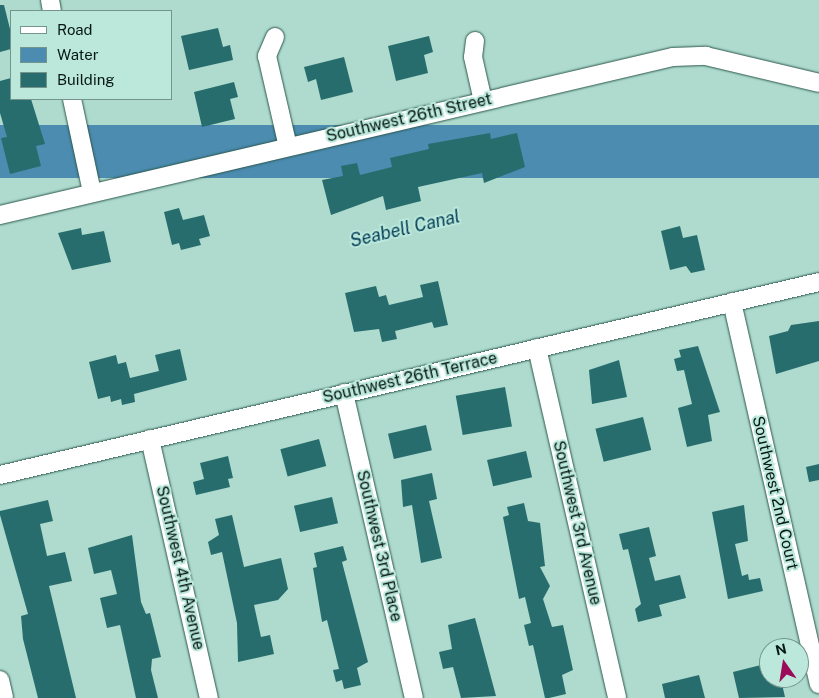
<!DOCTYPE html>
<html>
<head>
<meta charset="utf-8">
<style>
  body { margin:0 }
  #map { position:relative; width:819px; height:698px; overflow:hidden; background:#aedbce; font-family:"Public Sans",sans-serif }
  div>[style] { position:absolute }
  .water>* { inset:0; background:#4b8cb0; transform-origin:0 0 }
  .building>* { inset:0; background:#276d6d; transform-origin:0 0 }
  .roads { filter:drop-shadow(0 0 1px #2d574c) drop-shadow(0 0 1px #2d574c) }
  .minor>* { height:18px; margin:-9px; padding:0 9px; transform-origin:9px; border-radius:9px; background:#fff }
  span { translate:-50% -50%; white-space:nowrap; text-align:center; line-height:1.15; -webkit-text-stroke:4px #bbe8db; paint-order:stroke }
  .street-label { font-size:16px; color:#071814 }
  .water-label { font-size:18px; color:#033d56; font-style:italic }
  .legend { position:absolute; left:10px; top:10px; width:162px; height:90px; box-sizing:border-box; background:#bbe8db; border:1px solid #73958b; margin:0; padding:6px 9px; list-style:none; font-size:15px; color:#071814 }
  .legend li { display:flex; align-items:center; gap:10px; height:25px }
  .legend b { width:25px; border:1px solid #73958b }
  .north { position:absolute; left:759px; top:638px; width:50px; height:50px; box-sizing:border-box; background:#bbe8db; border:1px solid #73958b; border-radius:50%; rotate:347deg; font-size:14px; font-weight:700; line-height:20px; text-align:center; color:#071814 }
  .north::after { content:''; display:block; margin:auto; width:18px; height:22px; background:#9b0b5b; clip-path:polygon(50% 0,100% 100%,50% 72%,0 100%) }
</style>
</head>
<body>
<div id="map">
  <div class="water">
    <div style="left:819px;top:125px;width:53px;height:841px;rotate:90deg"></div>
  </div>
  <div class="building">
    <div style="clip-path:polygon(0 5px,4px 5px,11px 33px,11px 49px,0 52px)"></div>
    <div style="clip-path:polygon(218px 28px,223px 47px,230px 45px,233px 60px,189px 70px,181px 36px)"></div>
    <div style="clip-path:polygon(429px 36px,433px 52px,424px 55px,428px 73px,396px 81px,388px 46px)"></div>
    <div style="clip-path:polygon(344px 57px,353px 92px,321px 100px,316px 79px,308px 82px,304px 67px)"></div>
    <div style="clip-path:polygon(11px 78px,11px 99px,31px 99px,45px 144px,36px 146px,41px 166px,10px 174px,1px 138px,7px 137px,0 113px,0 81px)"></div>
    <div style="clip-path:polygon(234px 82px,238px 97px,230px 99px,235px 119px,202px 127px,194px 92px)"></div>
    <div style="clip-path:polygon(490px 133px,491px 139px,517px 133px,525px 167px,484px 183px,482px 173px,418px 187px,421px 201px,386px 210px,383px 196px,331px 215px,322px 180px,343px 176px,341px 166px,357px 163px,360px 175px,392px 167px,390px 158px,429px 149px,428px 144px)"></div>
    <div style="clip-path:polygon(179px 208px,183px 220px,204px 215px,210px 236px,199px 239px,201px 245px,181px 250px,179px 243px,172px 245px,164px 212px)"></div>
    <div style="clip-path:polygon(680px 226px,683px 238px,697px 235px,705px 270px,691px 273px,686px 266px,670px 270px,661px 231px)"></div>
    <div style="clip-path:polygon(81px 228px,82px 235px,104px 231px,111px 262px,72px 270px,58px 233px)"></div>
    <div style="clip-path:polygon(438px 281px,448px 325px,434px 328px,432px 322px,395px 331px,397px 339px,382px 342px,379px 329px,354px 332px,345px 293px,376px 286px,379px 297px,386px 295px,389px 305px,423px 297px,420px 285px)"></div>
    <div style="clip-path:polygon(819px 321px,819px 361px,776px 374px,769px 336px,788px 331px,791px 325px)"></div>
    <div style="clip-path:polygon(698px 346px,720px 412px,708px 415px,712px 441px,687px 447px,678px 408px,692px 404px,684px 370px,677px 371px,674px 359px,681px 357px,679px 350px)"></div>
    <div style="clip-path:polygon(180px 349px,187px 380px,134px 394px,135px 402px,122px 405px,121px 399px,111px 402px,110px 396px,98px 399px,89px 362px,116px 355px,118px 364px,126px 362px,130px 378px,159px 371px,155px 355px)"></div>
    <div style="clip-path:polygon(619px 360px,627px 397px,592px 404px,589px 370px)"></div>
    <div style="left:505px;top:387px;width:40px;height:50px;rotate:80deg"></div>
    <div style="left:643px;top:417px;width:34px;height:49px;rotate:76deg"></div>
    <div style="left:426px;top:425px;width:26px;height:39px;rotate:77deg"></div>
    <div style="left:319px;top:439px;width:28px;height:40px;rotate:75deg"></div>
    <div style="left:526px;top:451px;width:27px;height:40px;rotate:77deg"></div>
    <div style="clip-path:polygon(228px 456px,233px 478px,228px 479px,230px 487px,196px 495px,193px 482px,204px 479px,200px 463px)"></div>
    <div style="clip-path:polygon(819px 464px,819px 480px,809px 482px,806px 467px)"></div>
    <div style="clip-path:polygon(432px 473px,437px 499px,429px 501px,442px 558px,421px 563px,412px 505px,403px 507px,401px 480px)"></div>
    <div style="left:332px;top:497px;width:27px;height:39px;rotate:77deg"></div>
    <div style="clip-path:polygon(48px 500px,53px 521px,40px 524px,47px 556px,65px 552px,72px 581px,49px 586px,76px 698px,38px 698px,23px 639px,21px 616px,28px 614px,0 515px,0 511px)"></div>
    <div style="clip-path:polygon(524px 503px,528px 521px,540px 523px,545px 566px,540px 567px,550px 586px,543px 599px,552px 627px,563px 625px,573px 670px,562px 675px,566px 694px,549px 698px,545px 698px,533px 645px,529px 646px,524px 625px,531px 623px,525px 597px,519px 599px,503px 517px,509px 515px,507px 507px)"></div>
    <div style="clip-path:polygon(744px 505px,748px 541px,735px 544px,742px 576px,748px 574px,749px 580px,760px 578px,763px 591px,728px 599px,712px 512px)"></div>
    <div style="clip-path:polygon(232px 515px,244px 567px,281px 558px,288px 589px,278px 600px,254px 605px,261px 637px,270px 635px,274px 654px,238px 662px,237px 623px,222px 552px,211px 555px,208px 542px,219px 535px,215px 519px)"></div>
    <div style="clip-path:polygon(649px 527px,656px 556px,649px 558px,655px 581px,680px 575px,686px 598px,659px 605px,662px 616px,638px 622px,635px 609px,641px 604px,628px 549px,623px 550px,619px 534px)"></div>
    <div style="clip-path:polygon(132px 535px,141px 602px,146px 614px,150px 613px,161px 657px,152px 659px,151px 670px,158px 698px,136px 698px,120px 625px,107px 628px,100px 598px,117px 594px,111px 570px,94px 574px,88px 548px)"></div>
    <div style="clip-path:polygon(343px 546px,347px 560px,342px 562px,368px 662px,357px 668px,361px 685px,344px 689px,342px 680px,336px 682px,333px 670px,339px 669px,327px 620px,322px 622px,313px 568px,317px 567px,314px 553px)"></div>
    <div style="clip-path:polygon(475px 618px,496px 696px,461px 698px,453px 667px,443px 669px,439px 652px,452px 649px,448px 625px)"></div>
    <div style="clip-path:polygon(769px 663px,769px 678px,782px 684px,785px 697px,739px 698px,733px 672px)"></div>
    <div style="clip-path:polygon(699px 675px,705px 698px,665px 698px,662px 684px)"></div>
  </div>
  <div class="roads">
    <div class="minor">
      <div style="left:50px;top:0;width:11px;rotate:80deg"></div>
      <div style="left:275px;top:37px;width:21px;rotate:113deg"></div>
      <div style="left:267px;top:56px;width:93px;rotate:77deg"></div>
      <div style="left:475px;top:41px;width:16px;rotate:97deg"></div>
      <div style="left:473px;top:57px;width:45px;rotate:77.2deg"></div>
      <div style="left:72px;top:99px;width:95px;rotate:77.9deg"></div>
      <div style="left:0;top:215px;width:691px;rotate:-13.21deg"></div>
      <div style="left:673px;top:57px;width:33px;rotate:-2deg"></div>
      <div style="left:706px;top:56px;width:116px;rotate:13.4deg"></div>
      <div style="left:732px;top:302px;width:392px;rotate:77.2deg"></div>
      <div style="left:537px;top:348px;width:359px;rotate:77.1deg"></div>
      <div style="left:344px;top:393px;width:313px;rotate:77.1deg"></div>
      <div style="left:150px;top:439px;width:266px;rotate:77.2deg"></div>
      <div style="left:0;top:475px;width:841px;rotate:-13.26deg"></div>
      <div style="left:0;top:680px;width:18px;rotate:77deg"></div>
    </div>
  </div>
  <div class="street-label">
    <span style="left:409px;top:118px;rotate:-13deg">Southwest 26th Street</span>
    <span style="left:410px;top:378px;rotate:-13deg">Southwest 26th Terrace</span>
    <span style="left:775px;top:493px;rotate:77deg">Southwest 2nd Court</span>
    <span style="left:577px;top:523px;rotate:77deg">Southwest 3rd Avenue</span>
    <span style="left:379px;top:546px;rotate:77deg">Southwest 3rd Place</span>
    <span style="left:180px;top:568px;rotate:77deg">Southwest 4th Avenue</span>
  </div>
  <div class="water-label">
    <span style="left:405px;top:229px;rotate:-13deg">Seabell Canal</span>
  </div>
  <ul class="legend">
  <li><b style="height:6px;background:#fff"></b>Road</li>
  <li><b style="height:14px;background:#4b8cb0"></b>Water</li>
  <li><b style="height:14px;background:#276d6d"></b>Building</li>
  </ul>
  <div class="north">N</div>
</div>
</body>
</html>
